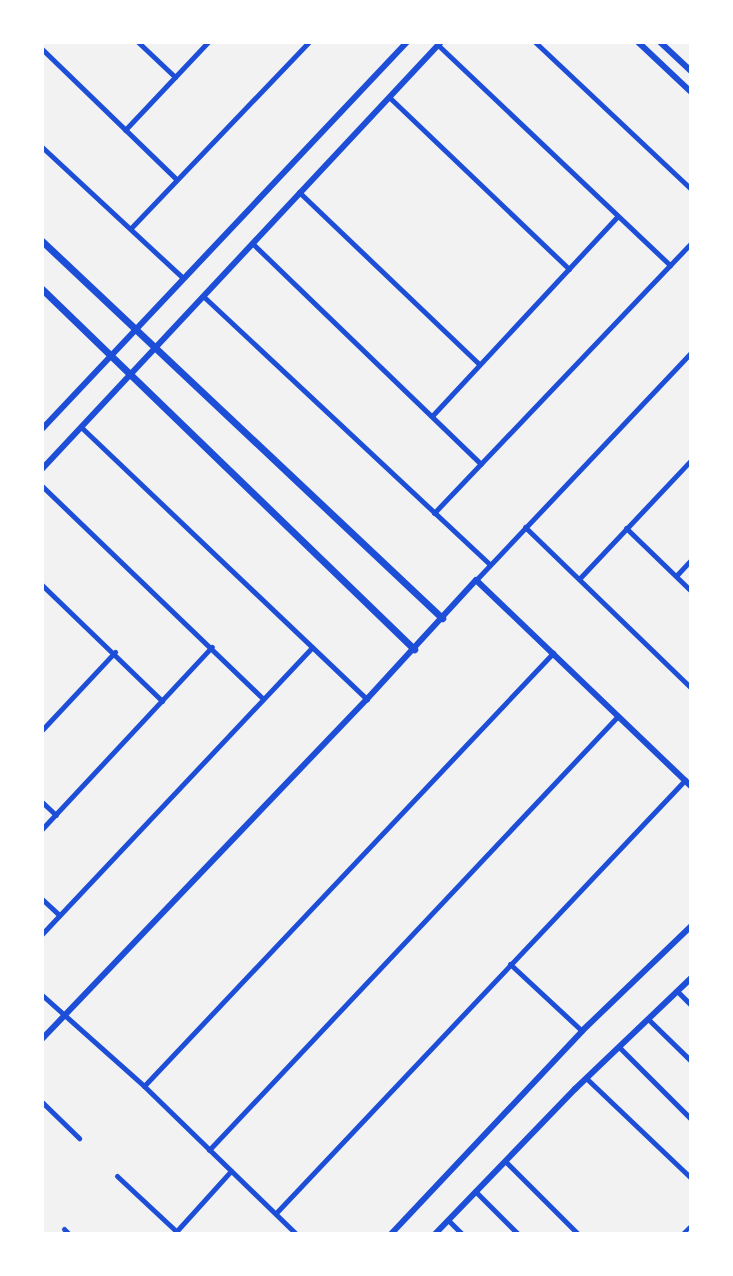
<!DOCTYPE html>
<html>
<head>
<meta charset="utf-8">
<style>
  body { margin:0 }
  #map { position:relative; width:733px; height:1276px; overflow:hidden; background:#f2f2f2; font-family:"Fira Sans",sans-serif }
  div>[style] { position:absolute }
  .pedestrian>* { height:4px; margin:-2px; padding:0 2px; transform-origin:2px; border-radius:2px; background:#1d4ed8 }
  .minor>* { height:5px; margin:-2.5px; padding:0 2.5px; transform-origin:2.5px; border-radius:2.5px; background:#1d4ed8 }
  .tertiary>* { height:6px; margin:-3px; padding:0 3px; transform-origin:3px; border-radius:3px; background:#1d4ed8 }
  .secondary>* { height:7px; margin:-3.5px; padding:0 3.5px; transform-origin:3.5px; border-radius:3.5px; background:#1d4ed8 }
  span { translate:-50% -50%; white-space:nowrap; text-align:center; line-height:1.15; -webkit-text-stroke:8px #fff; paint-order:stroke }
  .frame { position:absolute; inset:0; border:44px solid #fff; pointer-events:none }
</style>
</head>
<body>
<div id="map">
  <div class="pedestrian">
    <div style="left:683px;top:1234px;width:11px;rotate:-45deg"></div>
  </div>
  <div class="minor">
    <div style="left:138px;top:42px;width:51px;rotate:43.4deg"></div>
    <div style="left:535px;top:42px;width:214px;rotate:43.3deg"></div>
    <div style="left:438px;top:45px;width:320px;rotate:43.5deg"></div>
    <div style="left:42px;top:49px;width:187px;rotate:44.1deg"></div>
    <div style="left:389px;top:97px;width:249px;rotate:43.7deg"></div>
    <div style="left:125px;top:130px;width:121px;rotate:-46.7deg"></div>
    <div style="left:42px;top:147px;width:192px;rotate:42.9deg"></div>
    <div style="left:299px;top:192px;width:249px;rotate:43.7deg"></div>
    <div style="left:131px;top:228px;width:257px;rotate:-46.3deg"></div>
    <div style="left:252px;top:243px;width:318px;rotate:44deg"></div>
    <div style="left:203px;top:296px;width:393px;rotate:43.1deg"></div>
    <div style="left:432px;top:416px;width:272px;rotate:-47.1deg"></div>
    <div style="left:81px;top:427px;width:395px;rotate:43.6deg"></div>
    <div style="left:42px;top:486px;width:306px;rotate:43.9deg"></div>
    <div style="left:434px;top:513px;width:373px;rotate:-46.4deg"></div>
    <div style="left:525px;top:527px;width:231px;rotate:44.1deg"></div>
    <div style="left:626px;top:528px;width:91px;rotate:44.1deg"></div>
    <div style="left:676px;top:576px;width:22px;rotate:-47deg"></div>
    <div style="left:579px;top:579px;width:163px;rotate:-46.7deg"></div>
    <div style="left:476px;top:580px;width:313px;rotate:-46.6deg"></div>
    <div style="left:42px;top:585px;width:167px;rotate:44deg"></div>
    <div style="left:42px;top:730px;width:107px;rotate:-46.9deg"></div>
    <div style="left:42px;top:802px;width:19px;rotate:43deg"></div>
    <div style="left:42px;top:829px;width:249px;rotate:-47deg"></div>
    <div style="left:42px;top:899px;width:23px;rotate:43deg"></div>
    <div style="left:42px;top:934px;width:394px;rotate:-46.7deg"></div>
    <div style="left:510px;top:964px;width:98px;rotate:42.9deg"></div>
    <div style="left:677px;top:991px;width:20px;rotate:45deg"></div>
    <div style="left:42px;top:995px;width:137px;rotate:41.7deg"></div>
    <div style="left:144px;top:1086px;width:212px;rotate:44.2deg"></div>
    <div style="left:648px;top:1019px;width:60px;rotate:44.3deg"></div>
    <div style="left:619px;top:1047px;width:102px;rotate:45deg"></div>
    <div style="left:586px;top:1078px;width:145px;rotate:43.6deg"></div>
    <div style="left:144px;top:1086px;width:596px;rotate:-46.63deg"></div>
    <div style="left:42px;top:1102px;width:52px;rotate:44.2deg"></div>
    <div style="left:209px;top:1150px;width:596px;rotate:-46.7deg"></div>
    <div style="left:505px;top:1161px;width:103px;rotate:45deg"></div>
    <div style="left:117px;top:1176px;width:81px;rotate:43deg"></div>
    <div style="left:475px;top:1191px;width:61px;rotate:45deg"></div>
    <div style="left:276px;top:1213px;width:596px;rotate:-46.63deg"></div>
    <div style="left:448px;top:1220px;width:20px;rotate:45deg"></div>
    <div style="left:64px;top:1229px;width:7px;rotate:45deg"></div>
    <div style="left:174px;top:1234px;width:85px;rotate:-47.9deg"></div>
  </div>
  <div class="tertiary">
    <div style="left:638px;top:42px;width:73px;rotate:43.3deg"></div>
    <div style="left:660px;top:42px;width:42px;rotate:43.1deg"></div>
    <div style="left:42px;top:429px;width:532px;rotate:-46.68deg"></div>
    <div style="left:42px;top:469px;width:584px;rotate:-46.94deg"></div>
    <div style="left:42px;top:1039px;width:470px;rotate:-46.3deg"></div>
    <div style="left:367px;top:699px;width:161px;rotate:-47.5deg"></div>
    <div style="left:476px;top:580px;width:298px;rotate:43.8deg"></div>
    <div style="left:391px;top:1234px;width:279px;rotate:-46.7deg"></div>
    <div style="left:582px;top:1031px;width:151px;rotate:-43.9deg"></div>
    <div style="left:435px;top:1234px;width:202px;rotate:-46deg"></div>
    <div style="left:575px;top:1089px;width:161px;rotate:-43.7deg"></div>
  </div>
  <div class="secondary">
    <div style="left:42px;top:241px;width:550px;rotate:43.3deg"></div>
    <div style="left:42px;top:289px;width:518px;rotate:44.06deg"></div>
  </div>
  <div class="frame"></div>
</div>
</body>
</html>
